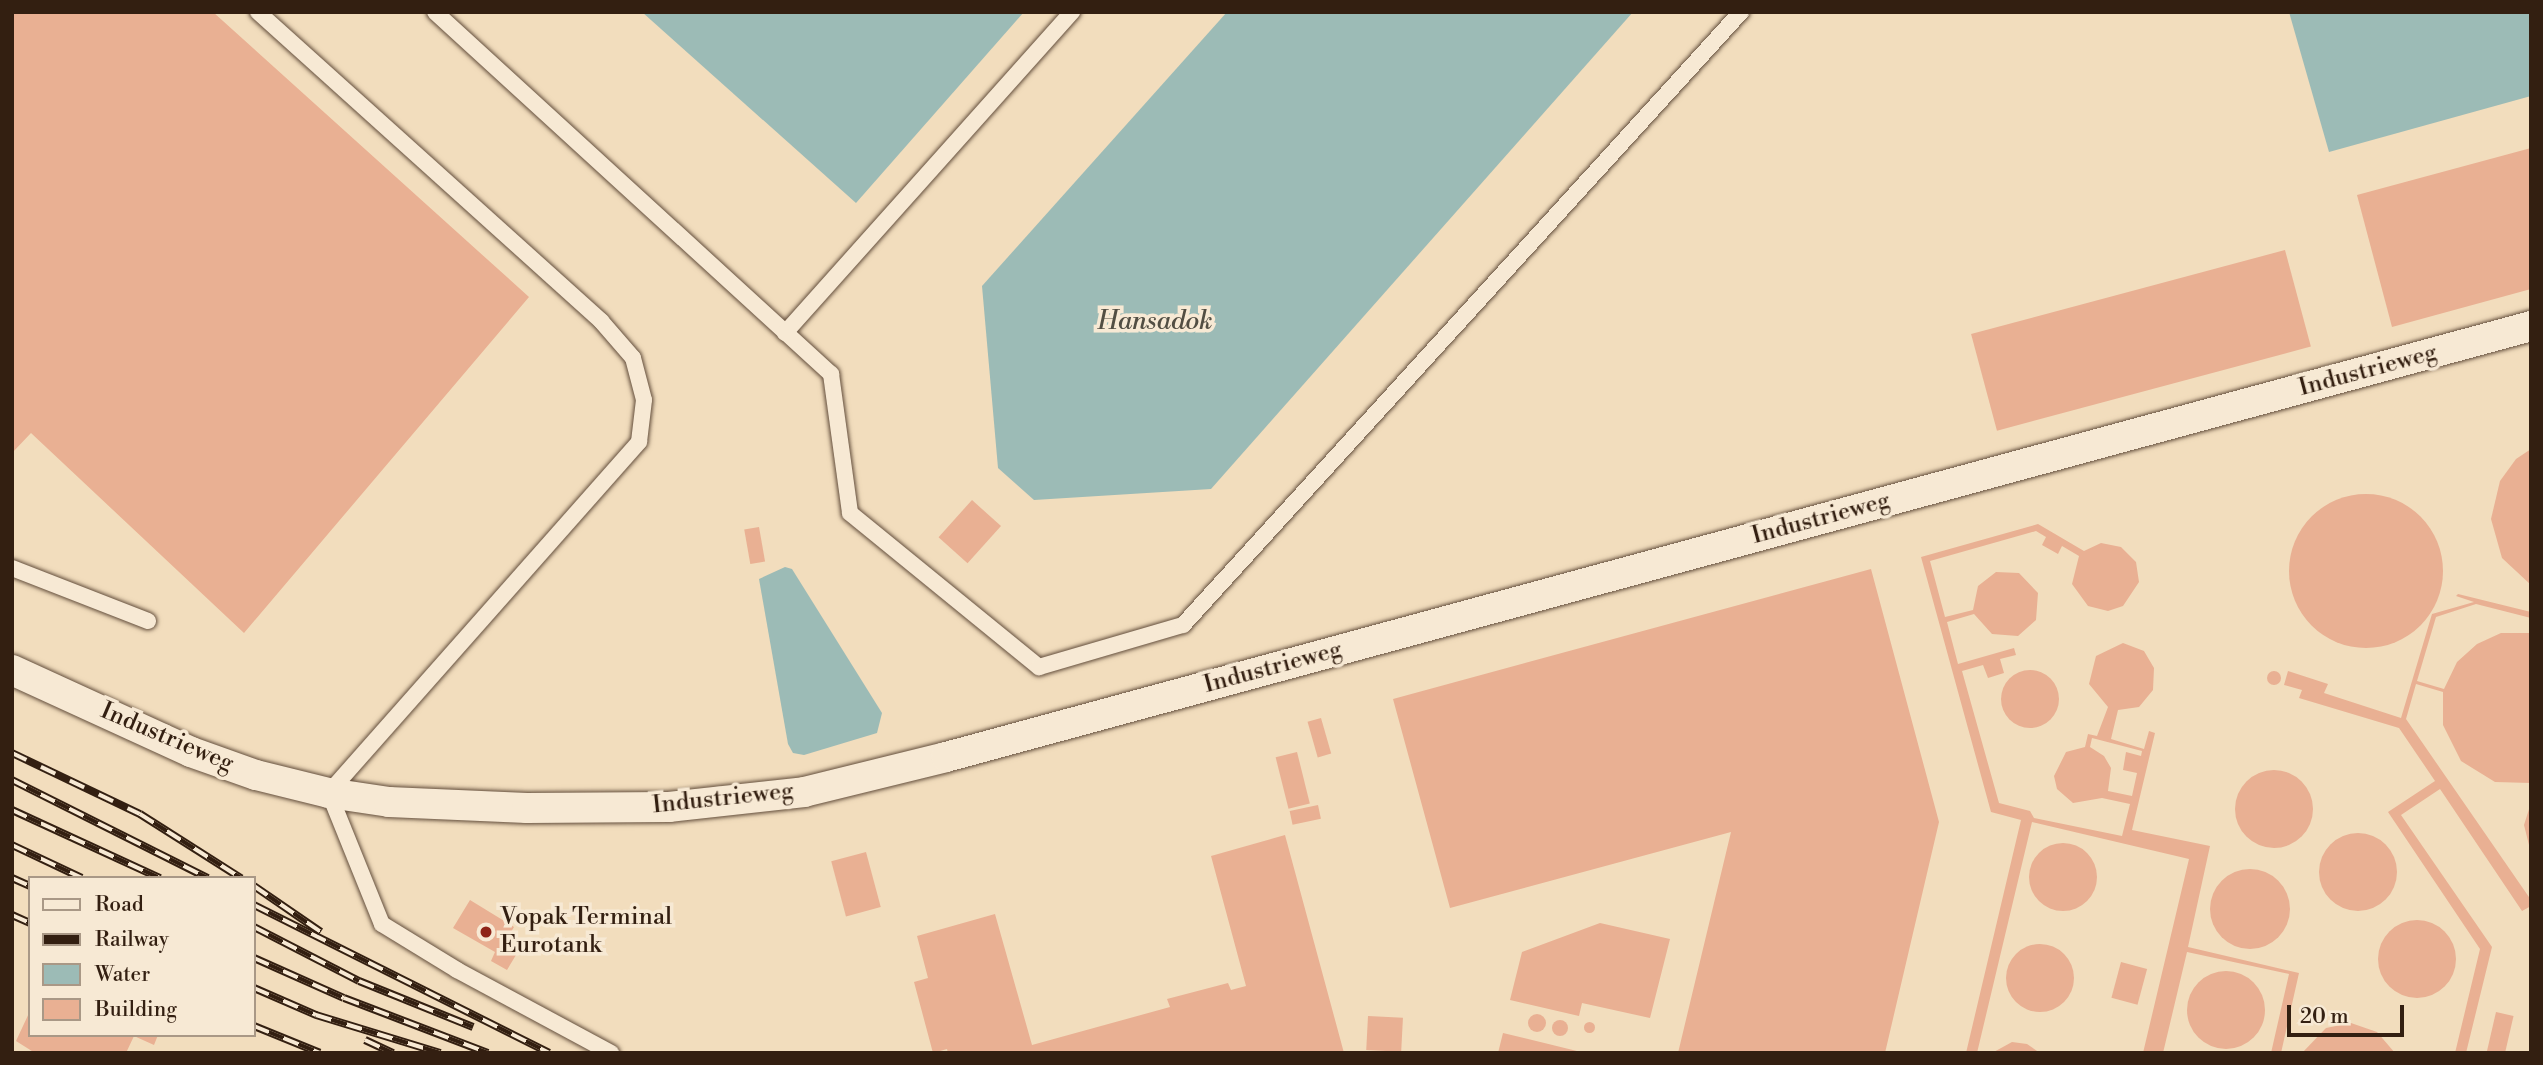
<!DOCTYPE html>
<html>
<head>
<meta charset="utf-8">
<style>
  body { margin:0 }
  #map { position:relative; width:2543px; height:1065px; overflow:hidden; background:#f2ddbd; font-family:"Libre Bodoni",serif }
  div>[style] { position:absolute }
  .water>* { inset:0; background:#9cbbb6 }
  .building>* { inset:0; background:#e9b093; transform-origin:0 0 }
  .round { border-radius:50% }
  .roads { filter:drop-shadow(0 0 2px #634e3c) drop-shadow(0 0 2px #634e3c) }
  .lane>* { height:16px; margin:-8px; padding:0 8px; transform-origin:8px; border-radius:8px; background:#f7e9d4 }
  .street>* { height:30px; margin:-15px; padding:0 15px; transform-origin:15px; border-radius:15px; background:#f7e9d4 }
  .rail>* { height:8px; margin-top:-4px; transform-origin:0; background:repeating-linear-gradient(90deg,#f7e9d4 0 16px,#331f11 0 32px); box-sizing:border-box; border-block:2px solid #331f11 }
  .dots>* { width:19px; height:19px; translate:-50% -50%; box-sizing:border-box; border:4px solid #f7e9d4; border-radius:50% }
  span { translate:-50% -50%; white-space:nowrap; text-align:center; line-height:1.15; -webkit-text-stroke:7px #f7e9d4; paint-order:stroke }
  .street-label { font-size:24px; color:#331f11 }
  .poi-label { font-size:24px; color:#331f11 }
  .left { translate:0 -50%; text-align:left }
  .water-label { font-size:26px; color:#524e43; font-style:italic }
  .frame { position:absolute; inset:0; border:14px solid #331f11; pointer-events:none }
  .legend { position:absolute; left:28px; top:876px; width:228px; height:161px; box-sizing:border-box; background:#f7e9d4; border:2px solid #a99886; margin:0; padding:9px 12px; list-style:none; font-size:21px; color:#331f11 }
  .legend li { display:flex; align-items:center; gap:14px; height:35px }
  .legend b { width:35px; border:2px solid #a99886 }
  .scale { position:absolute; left:2287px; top:1005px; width:117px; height:32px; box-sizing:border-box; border:4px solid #331f11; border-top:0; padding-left:9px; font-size:21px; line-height:24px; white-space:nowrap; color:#331f11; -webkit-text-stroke:5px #f7e9d4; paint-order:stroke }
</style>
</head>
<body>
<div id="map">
  <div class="water">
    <div style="clip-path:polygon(642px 12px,1024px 12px,856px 203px)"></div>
    <div style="clip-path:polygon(1227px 12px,1633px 12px,1211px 489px,1034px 500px,998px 468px,982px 286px)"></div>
    <div style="clip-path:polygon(2289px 12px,2531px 12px,2531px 96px,2329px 152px)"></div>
    <div style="clip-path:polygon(785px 567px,792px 569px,882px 713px,877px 733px,804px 755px,793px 753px,788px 744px,759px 579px)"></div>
  </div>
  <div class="building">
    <div style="clip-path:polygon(12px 12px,213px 12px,529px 297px,244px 633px,31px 433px,12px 453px)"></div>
    <div style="clip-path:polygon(2531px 148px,2531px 289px,2392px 327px,2357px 195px)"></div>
    <div style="left:2285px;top:250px;width:100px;height:325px;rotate:75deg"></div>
    <div style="clip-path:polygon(2531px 449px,2531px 585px,2502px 558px,2491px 519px,2500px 481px,2516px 459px)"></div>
    <div class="round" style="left:2289px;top:494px;width:154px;height:154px"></div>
    <div style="left:972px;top:500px;width:39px;height:50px;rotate:42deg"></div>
    <div style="clip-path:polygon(evenodd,2038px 524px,2084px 551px,2101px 543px,2121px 547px,2136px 562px,2139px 582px,2123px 606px,2108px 611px,2088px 606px,2072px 584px,2079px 556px,2062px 546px,2058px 554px,2042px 545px,2046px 537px,2036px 531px,1930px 561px,1945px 617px,1973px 610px,1978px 586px,1996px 572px,2019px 573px,2038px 593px,2036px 620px,2018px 636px,1992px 634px,1974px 614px,1947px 622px,1958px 664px,2014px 648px,2016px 655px,2000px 659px,2004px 673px,1988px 678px,1983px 665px,1962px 671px,1999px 803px,2030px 811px,2034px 818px,2122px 836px,2130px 804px,2102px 798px,2073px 803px,2057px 789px,2054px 776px,2066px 752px,2085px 747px,2088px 734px,2097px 736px,2108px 707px,2089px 684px,2096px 656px,2123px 643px,2144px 651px,2154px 668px,2153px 690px,2139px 707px,2118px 710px,2111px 739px,2144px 749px,2149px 731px,2155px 733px,2132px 830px,2210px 846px,2188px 947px,2299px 973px,2281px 1053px,2271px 1053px,2289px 974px,2187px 952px,2163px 1053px,2143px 1053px,2189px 859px,2032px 822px,1977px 1053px,1966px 1053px,2021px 820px,1991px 812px,1921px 557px,2038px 524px,2092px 738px,2142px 751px,2141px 756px,2126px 752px,2123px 770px,2137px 773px,2132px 796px,2108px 791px,2111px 768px,2104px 756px,2090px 747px,2092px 738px)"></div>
    <div style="left:759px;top:527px;width:35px;height:15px;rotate:80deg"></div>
    <div style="clip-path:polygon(1871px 569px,1939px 822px,1885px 1053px,1678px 1053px,1731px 832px,1450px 908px,1393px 699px)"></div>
    <div style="clip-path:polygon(2458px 594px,2531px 612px,2531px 618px,2476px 604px,2436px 617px,2417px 681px,2444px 689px,2457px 662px,2477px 644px,2501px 633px,2531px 633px,2531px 783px,2495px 782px,2461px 761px,2443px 725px,2443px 692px,2416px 684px,2406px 719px,2531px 900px,2531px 906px,2522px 911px,2440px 789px,2401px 815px,2492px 947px,2466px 1053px,2455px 1053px,2480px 949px,2388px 812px,2435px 781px,2399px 728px,2299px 698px,2302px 690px,2284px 685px,2288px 671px,2328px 684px,2324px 693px,2401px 718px,2432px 614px,2474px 602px,2456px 596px)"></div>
    <div class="round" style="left:2001px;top:670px;width:58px;height:58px"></div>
    <div class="round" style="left:2267px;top:671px;width:14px;height:14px"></div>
    <div style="left:1321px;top:718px;width:37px;height:14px;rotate:74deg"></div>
    <div style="left:1297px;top:752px;width:53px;height:22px;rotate:76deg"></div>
    <div class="round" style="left:2235px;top:770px;width:78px;height:78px"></div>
    <div style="clip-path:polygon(2531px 803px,2531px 853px,2524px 825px)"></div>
    <div style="left:1318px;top:805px;width:14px;height:29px;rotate:78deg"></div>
    <div class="round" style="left:2319px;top:833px;width:78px;height:78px"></div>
    <div style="clip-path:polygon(1285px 835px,1344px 1053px,948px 1053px,947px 1049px,933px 1053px,914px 982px,928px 978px,917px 936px,995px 914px,1032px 1045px,1170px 1007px,1167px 999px,1228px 983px,1231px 990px,1246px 986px,1211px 856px)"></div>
    <div class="round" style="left:2029px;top:843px;width:68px;height:68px"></div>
    <div style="left:866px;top:852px;width:57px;height:36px;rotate:75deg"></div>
    <div class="round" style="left:2210px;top:869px;width:80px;height:80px"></div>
    <div style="clip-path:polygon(470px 900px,514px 927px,508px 937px,522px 945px,507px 970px,491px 961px,495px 952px,453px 928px)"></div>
    <div class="round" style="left:2378px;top:920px;width:78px;height:78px"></div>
    <div style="clip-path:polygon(1600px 923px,1670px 939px,1650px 1018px,1582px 1003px,1579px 1016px,1510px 1000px,1522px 952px)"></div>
    <div class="round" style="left:2006px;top:944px;width:68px;height:68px"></div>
    <div style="left:2121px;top:962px;width:27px;height:37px;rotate:15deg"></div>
    <div class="round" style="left:2187px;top:971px;width:78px;height:78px"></div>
    <div style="clip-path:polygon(30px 1011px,30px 1035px,158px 1035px,154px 1045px,134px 1036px,126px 1053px,35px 1053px,16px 1041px)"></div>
    <div style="left:2496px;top:1012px;width:18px;height:42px;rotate:13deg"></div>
    <div class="round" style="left:1528px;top:1014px;width:18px;height:18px"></div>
    <div style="left:1368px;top:1016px;width:35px;height:34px;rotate:3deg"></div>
    <div class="round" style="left:1552px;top:1020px;width:16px;height:16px"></div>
    <div class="round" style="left:1583.5px;top:1021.5px;width:11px;height:11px"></div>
    <div style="clip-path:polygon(2351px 1023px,2377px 1032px,2395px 1053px,2302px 1053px,2326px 1028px)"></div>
    <div style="clip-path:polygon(1503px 1033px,1581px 1052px,1581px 1053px,1498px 1053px)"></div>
    <div style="clip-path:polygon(2012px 1042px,2027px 1044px,2040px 1053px,1992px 1053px)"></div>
  </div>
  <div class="roads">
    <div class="lane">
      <div style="left:258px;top:12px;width:462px;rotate:42deg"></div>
      <div style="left:601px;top:321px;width:49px;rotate:49.1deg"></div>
      <div style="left:633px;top:358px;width:43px;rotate:75.3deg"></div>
      <div style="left:644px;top:400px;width:42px;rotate:96.8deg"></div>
      <div style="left:639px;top:442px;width:468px;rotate:131.5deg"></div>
      <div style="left:329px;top:793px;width:141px;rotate:68deg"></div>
      <div style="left:382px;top:924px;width:88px;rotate:31.5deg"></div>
      <div style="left:457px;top:970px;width:175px;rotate:28.3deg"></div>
      <div style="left:435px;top:12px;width:537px;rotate:42.43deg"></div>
      <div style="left:831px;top:374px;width:140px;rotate:82.2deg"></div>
      <div style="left:850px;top:513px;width:244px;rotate:39.2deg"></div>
      <div style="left:1039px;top:667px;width:150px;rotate:-16.3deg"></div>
      <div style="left:1183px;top:625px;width:829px;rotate:-47.69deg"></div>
      <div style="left:785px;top:333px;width:431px;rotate:-48.2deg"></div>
      <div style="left:12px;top:568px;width:146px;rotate:21.3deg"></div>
    </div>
    <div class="street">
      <div style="left:12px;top:670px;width:197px;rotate:24.6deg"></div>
      <div style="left:191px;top:752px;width:69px;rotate:19.5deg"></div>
      <div style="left:256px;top:775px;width:75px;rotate:13.9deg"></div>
      <div style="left:329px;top:793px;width:61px;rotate:8.5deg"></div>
      <div style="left:389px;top:802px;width:138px;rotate:2.5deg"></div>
      <div style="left:527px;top:808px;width:142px;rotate:-0.4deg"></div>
      <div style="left:669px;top:807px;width:136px;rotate:-6.3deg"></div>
      <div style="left:804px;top:792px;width:146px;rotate:-13.8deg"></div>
      <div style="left:946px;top:757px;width:1643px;rotate:-15.21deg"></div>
    </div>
  </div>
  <div class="rail">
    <div style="left:12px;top:753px;width:142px;rotate:25.5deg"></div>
    <div style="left:140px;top:814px;width:120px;rotate:32.4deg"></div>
    <div style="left:12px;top:780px;width:219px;rotate:26.6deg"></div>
    <div style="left:12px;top:810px;width:163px;rotate:24.7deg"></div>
    <div style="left:12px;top:845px;width:77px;rotate:25.2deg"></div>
    <div style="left:12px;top:878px;width:20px;rotate:24deg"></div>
    <div style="left:254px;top:886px;width:81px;rotate:34.5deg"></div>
    <div style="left:254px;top:905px;width:330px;rotate:26.6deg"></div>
    <div style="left:12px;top:915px;width:20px;rotate:24deg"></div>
    <div style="left:254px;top:927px;width:118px;rotate:27.2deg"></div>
    <div style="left:359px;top:981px;width:123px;rotate:22deg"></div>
    <div style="left:254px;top:958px;width:98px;rotate:24deg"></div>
    <div style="left:344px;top:998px;width:154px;rotate:20.9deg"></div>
    <div style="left:254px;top:988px;width:68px;rotate:23.5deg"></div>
    <div style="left:316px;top:1015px;width:130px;rotate:17deg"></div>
    <div style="left:254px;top:1026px;width:71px;rotate:22.2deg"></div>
    <div style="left:365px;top:1040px;width:31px;rotate:25deg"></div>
  </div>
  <div class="dots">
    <div style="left:486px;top:932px;background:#8f2418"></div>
  </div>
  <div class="street-label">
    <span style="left:2368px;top:371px;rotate:-15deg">Industrieweg</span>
    <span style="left:1821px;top:519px;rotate:-15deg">Industrieweg</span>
    <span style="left:1273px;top:668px;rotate:-15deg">Industrieweg</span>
    <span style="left:167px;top:738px;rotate:23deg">Industrieweg</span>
    <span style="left:723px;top:799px;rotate:-6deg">Industrieweg</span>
  </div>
  <div class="poi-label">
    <span class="left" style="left:500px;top:932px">Vopak Terminal<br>Eurotank</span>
  </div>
  <div class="water-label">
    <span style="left:1155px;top:322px">Hansadok</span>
  </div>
  <div class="frame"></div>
  <ul class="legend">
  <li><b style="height:9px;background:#f7e9d4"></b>Road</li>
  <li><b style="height:9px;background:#331f11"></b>Railway</li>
  <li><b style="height:19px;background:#9cbbb6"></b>Water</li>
  <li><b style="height:19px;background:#e9b093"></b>Building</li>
  </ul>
  <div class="scale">20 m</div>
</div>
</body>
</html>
